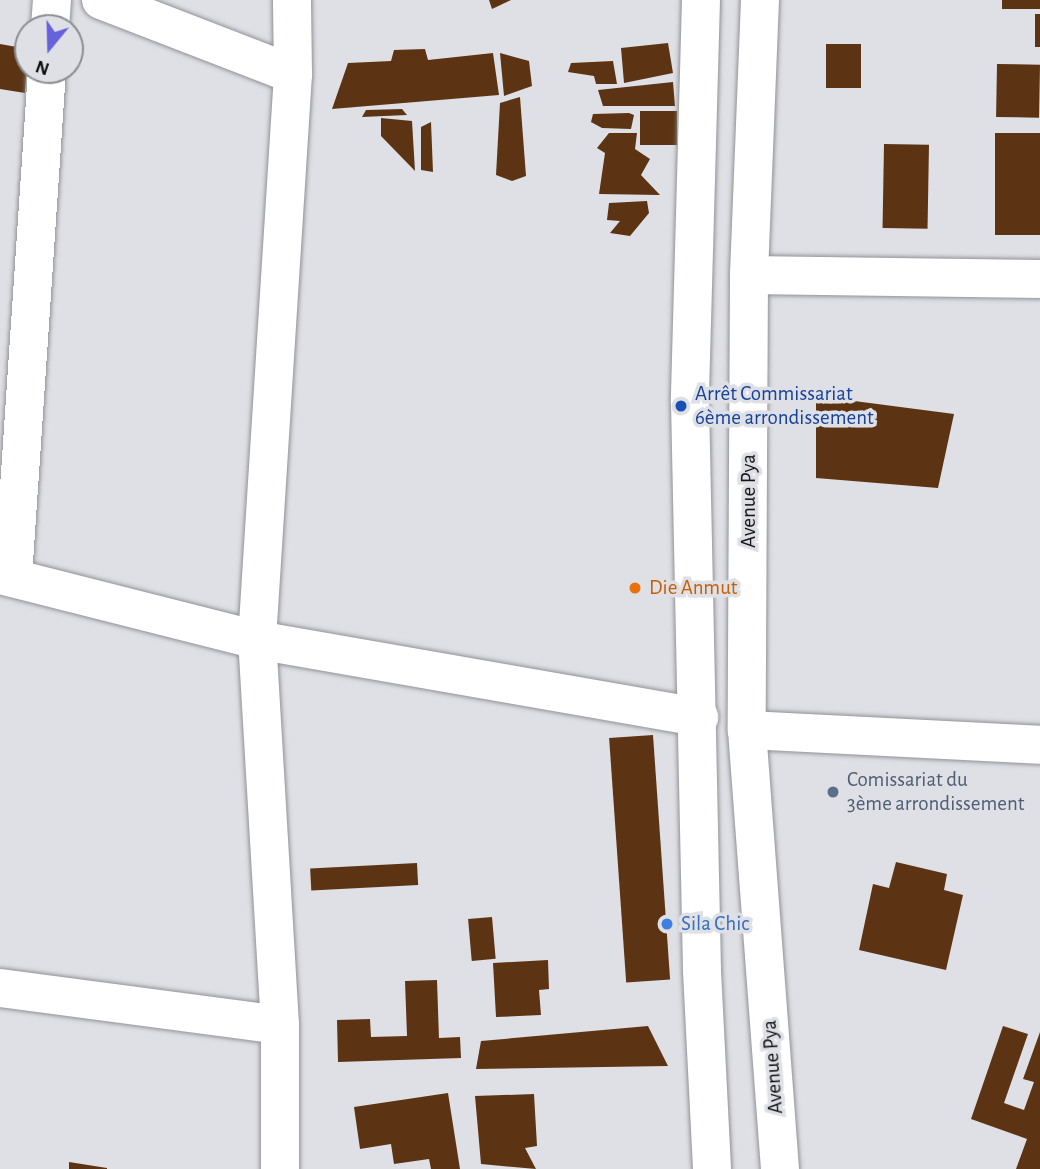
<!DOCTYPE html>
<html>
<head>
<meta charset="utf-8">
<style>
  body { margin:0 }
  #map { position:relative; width:1040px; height:1169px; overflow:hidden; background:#dfe0e5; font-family:"Alegreya Sans",sans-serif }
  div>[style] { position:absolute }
  .building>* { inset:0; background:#5c3414; transform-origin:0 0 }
  .roads { filter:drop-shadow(0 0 2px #919297) drop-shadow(0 0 2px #919297) }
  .minor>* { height:38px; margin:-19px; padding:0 19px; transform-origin:19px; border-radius:19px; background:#fff }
  .secondary>* { height:38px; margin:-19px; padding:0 19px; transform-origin:19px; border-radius:19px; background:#fff }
  .dots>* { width:19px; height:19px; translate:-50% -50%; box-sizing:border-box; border:4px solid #dfe0e5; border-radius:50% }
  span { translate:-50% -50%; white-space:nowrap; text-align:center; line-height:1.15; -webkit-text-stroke:7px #dfe0e5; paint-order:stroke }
  .transit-label { font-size:21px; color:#164399 }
  .left { translate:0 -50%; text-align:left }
  .street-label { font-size:21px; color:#0f1012 }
  .food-label { font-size:21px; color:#c56008 }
  .service-label { font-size:21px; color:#4e5e75 }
  .shop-label { font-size:21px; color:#366cbe }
  .north { position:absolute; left:14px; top:14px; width:70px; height:70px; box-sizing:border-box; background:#dfe0e5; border:2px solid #8c8d91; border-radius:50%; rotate:199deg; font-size:19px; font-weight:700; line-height:28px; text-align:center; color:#0f1012 }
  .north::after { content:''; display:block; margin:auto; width:24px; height:32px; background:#6662db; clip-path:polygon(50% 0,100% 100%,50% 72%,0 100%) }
</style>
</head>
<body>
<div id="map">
  <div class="building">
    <div style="clip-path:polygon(489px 0,511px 0,492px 9px)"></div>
    <div style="left:1002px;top:0;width:38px;height:9px"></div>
    <div style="left:1035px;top:14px;width:5px;height:33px"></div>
    <div style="clip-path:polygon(668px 43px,673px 73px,624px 83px,621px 48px)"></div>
    <div style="clip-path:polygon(0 44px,28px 49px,25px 93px,0 89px)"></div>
    <div style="left:826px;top:44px;width:35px;height:44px"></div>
    <div style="clip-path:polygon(425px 49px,428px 60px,493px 53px,499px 95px,332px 109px,348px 63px,391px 61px,394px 50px)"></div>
    <div style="clip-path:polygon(500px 53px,529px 61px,532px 86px,504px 96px)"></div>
    <div style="clip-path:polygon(613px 61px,617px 84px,596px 84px,594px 76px,568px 72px,571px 63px)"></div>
    <div style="left:997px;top:64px;width:43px;height:53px;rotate:1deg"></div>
    <div style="clip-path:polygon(673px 82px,675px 106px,603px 106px,598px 90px)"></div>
    <div style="clip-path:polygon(520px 97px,526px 176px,512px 181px,496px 175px,500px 103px)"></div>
    <div style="clip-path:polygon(402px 109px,407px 115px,362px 117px,366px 110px)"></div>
    <div style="left:677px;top:111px;width:34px;height:37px;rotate:90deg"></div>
    <div style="clip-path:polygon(593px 114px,629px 113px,634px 115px,631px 129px,602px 128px,591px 122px)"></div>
    <div style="clip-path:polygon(381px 118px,412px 121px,415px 171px,381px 136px)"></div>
    <div style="clip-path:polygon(431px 122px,433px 172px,421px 170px,421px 127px)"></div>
    <div style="clip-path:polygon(609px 133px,637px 133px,635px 149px,650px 159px,641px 175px,660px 195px,599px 194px,605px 153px,597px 148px)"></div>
    <div style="left:1040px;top:133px;width:102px;height:45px;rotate:90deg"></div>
    <div style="left:884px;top:144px;width:45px;height:84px;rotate:1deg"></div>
    <div style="clip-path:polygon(647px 201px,649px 213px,630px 236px,610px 233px,620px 221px,607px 220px,609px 203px)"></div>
    <div style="clip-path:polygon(816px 396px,954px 414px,938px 488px,816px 478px)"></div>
    <div style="left:653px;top:735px;width:245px;height:44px;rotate:86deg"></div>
    <div style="clip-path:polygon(896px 862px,947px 874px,944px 890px,963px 895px,946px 970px,859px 950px,873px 884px,889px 888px)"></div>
    <div style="left:417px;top:863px;width:22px;height:107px;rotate:87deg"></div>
    <div style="left:492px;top:917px;width:42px;height:24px;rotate:85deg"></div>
    <div style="clip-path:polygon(548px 960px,549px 989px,539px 990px,541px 1015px,496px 1017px,493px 963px)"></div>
    <div style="clip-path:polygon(437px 980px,439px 1038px,460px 1037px,461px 1058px,338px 1062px,337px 1020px,370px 1019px,371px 1037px,407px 1036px,405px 981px)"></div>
    <div style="clip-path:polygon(648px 1026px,668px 1066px,476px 1069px,481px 1041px)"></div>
    <div style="clip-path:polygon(1003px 1026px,1028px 1034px,1004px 1103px,1024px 1110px,1034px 1082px,1023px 1079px,1040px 1032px,1040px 1169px,1016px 1169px,1027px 1139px,971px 1119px)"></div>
    <div style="clip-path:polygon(448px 1093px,460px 1169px,431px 1169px,429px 1159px,394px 1164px,391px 1144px,360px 1149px,354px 1107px)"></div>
    <div style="clip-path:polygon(534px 1094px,537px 1146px,525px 1148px,536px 1169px,481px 1164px,475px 1096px)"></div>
    <div style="clip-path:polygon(69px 1162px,107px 1168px,107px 1169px,69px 1169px)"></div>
  </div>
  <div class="roads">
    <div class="minor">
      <div style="left:101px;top:0;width:206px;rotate:21.1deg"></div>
      <div style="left:50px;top:28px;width:28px;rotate:-86deg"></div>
      <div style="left:749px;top:275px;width:291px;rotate:0.8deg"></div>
      <div style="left:0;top:575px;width:265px;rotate:14.2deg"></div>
      <div style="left:257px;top:640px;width:449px;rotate:9.9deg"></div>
      <div style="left:13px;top:577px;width:508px;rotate:-86.16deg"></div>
      <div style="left:747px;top:730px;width:293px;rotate:2.9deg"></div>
      <div style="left:0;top:988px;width:282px;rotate:7.5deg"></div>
      <div style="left:280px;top:1169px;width:144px;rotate:-90deg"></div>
      <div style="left:280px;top:1025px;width:386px;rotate:-93.4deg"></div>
      <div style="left:257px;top:640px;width:567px;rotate:-86.36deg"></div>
      <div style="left:293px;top:74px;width:74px;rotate:-90.8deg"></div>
    </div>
    <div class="secondary">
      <div style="left:701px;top:0;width:402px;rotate:91.6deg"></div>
      <div style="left:690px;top:402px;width:569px;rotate:88.79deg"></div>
      <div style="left:702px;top:971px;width:198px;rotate:87.1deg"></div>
      <div style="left:760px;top:0;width:275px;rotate:92.3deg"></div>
      <div style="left:749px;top:275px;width:455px;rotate:90.3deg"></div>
      <div style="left:747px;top:730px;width:440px;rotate:85.7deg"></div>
    </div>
  </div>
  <div class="dots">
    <div style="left:681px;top:406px;background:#1a4fb4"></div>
    <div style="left:635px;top:588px;background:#e8710a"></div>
    <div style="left:833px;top:792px;background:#5c6f8a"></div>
    <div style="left:667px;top:924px;background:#3f7fe0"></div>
  </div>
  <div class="transit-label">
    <span class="left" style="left:695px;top:406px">Arrêt Commissariat<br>6ème arrondissement</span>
  </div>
  <div class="street-label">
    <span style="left:749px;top:501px;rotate:-90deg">Avenue Pya</span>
    <span style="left:773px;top:1067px;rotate:-94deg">Avenue Pya</span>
  </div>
  <div class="food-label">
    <span class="left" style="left:649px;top:588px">Die Anmut</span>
  </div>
  <div class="service-label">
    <span class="left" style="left:847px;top:792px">Comissariat du<br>3ème arrondissement</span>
  </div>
  <div class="shop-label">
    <span class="left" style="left:681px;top:924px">Sila Chic</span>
  </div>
  <div class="north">N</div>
</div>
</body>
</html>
